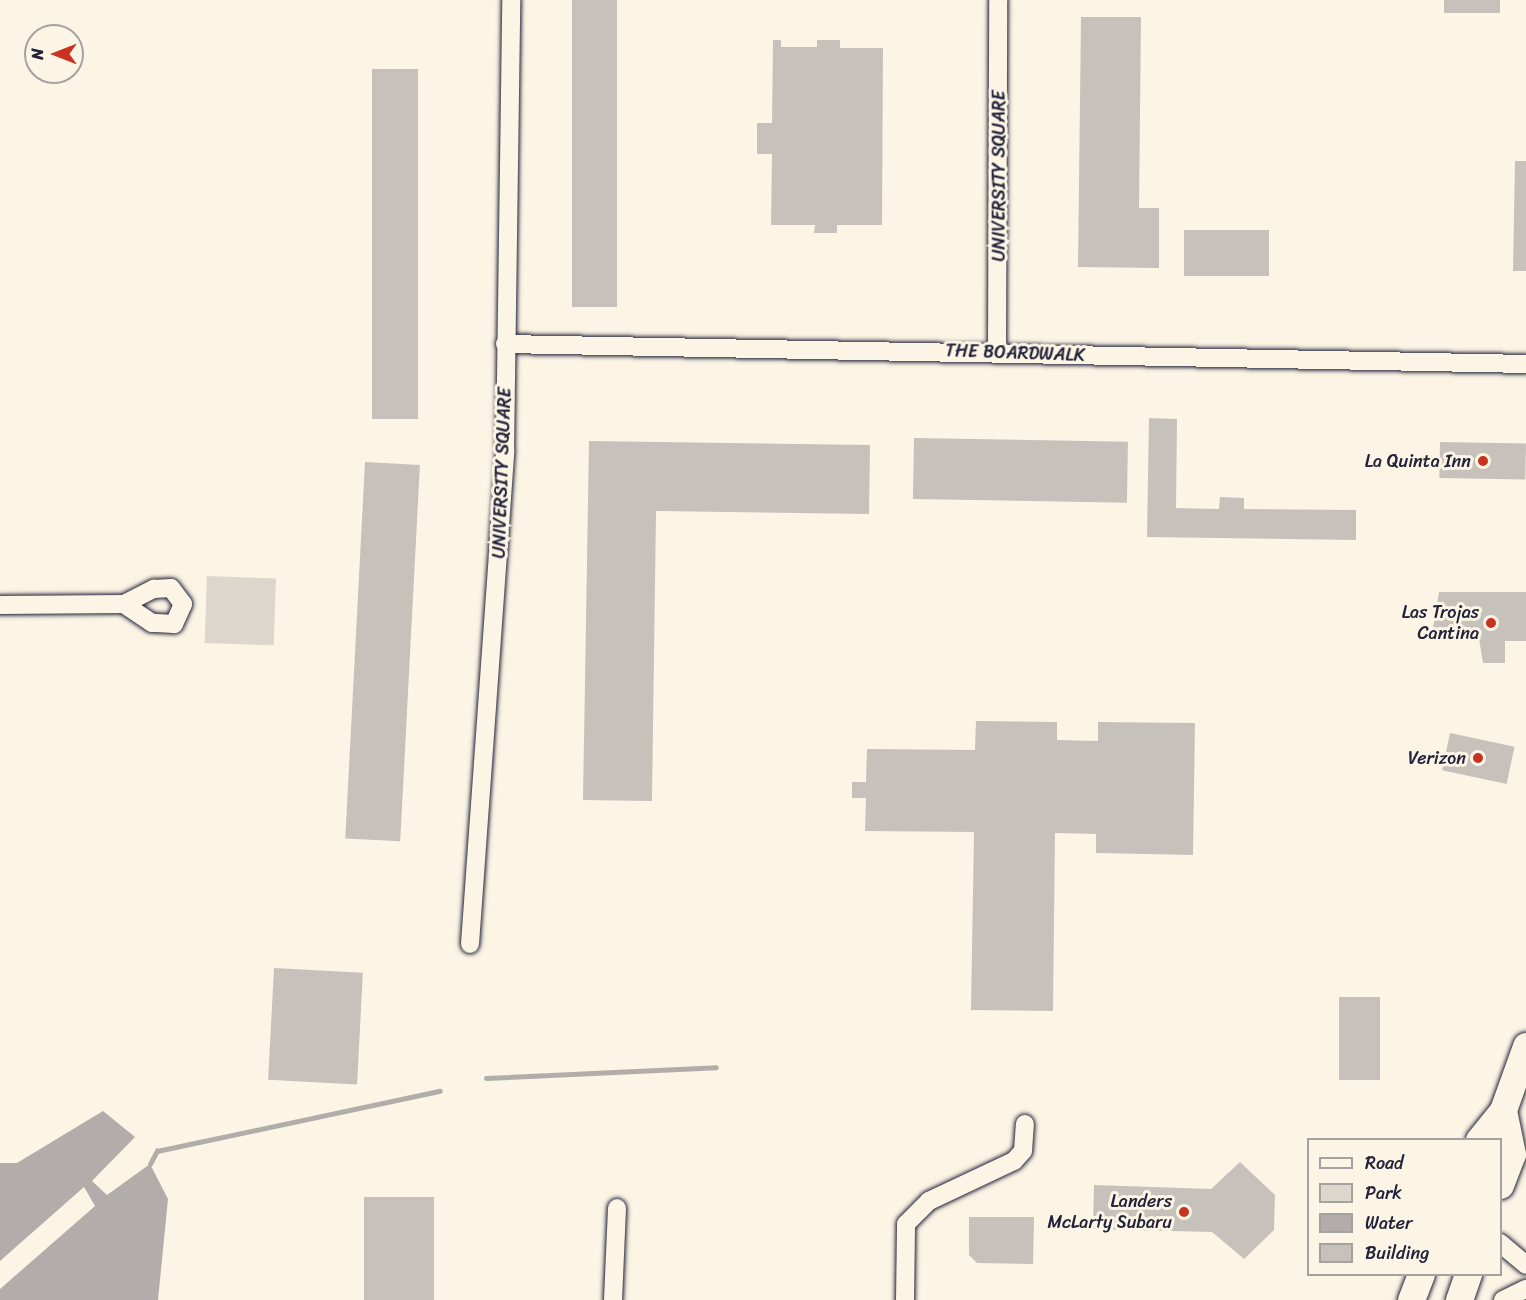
<!DOCTYPE html>
<html>
<head>
<meta charset="utf-8">
<style>
  body { margin:0 }
  #map { position:relative; width:1526px; height:1300px; overflow:hidden; background:#fcf5e5; font-family:Sriracha,sans-serif }
  div>[style] { position:absolute }
  .green>* { inset:0; background:#dcd6cc; transform-origin:0 0 }
  .water>* { inset:0; background:#b2adab }
  .stream>* { height:4.5px; margin:-2.25px; padding:0 2.25px; transform-origin:2.25px; border-radius:2.25px; background:#b2adab }
  .building>* { inset:0; background:#c6c1bb; transform-origin:0 0 }
  .roads { filter:drop-shadow(0 0 2px #22223b) drop-shadow(0 0 2px #22223b) }
  .minor>* { height:18px; margin:-9px; padding:0 9px; transform-origin:9px; border-radius:9px; background:#fcf5e5 }
  .highway>* { height:27px; margin:-13.5px; padding:0 13.5px; transform-origin:13.5px; border-radius:13.5px; background:#fcf5e5 }
  .dots>* { width:16px; height:16px; translate:-50% -50%; box-sizing:border-box; border:3px solid #fcf5e5; border-radius:50% }
  span { translate:-50% -50%; white-space:nowrap; text-align:center; line-height:1.15; -webkit-text-stroke:6px #fcf5e5; paint-order:stroke }
  .street-label { font-size:18px; color:#22223b }
  .poi-label { font-size:18px; color:#22223b }
  .right { translate:-100% -50%; text-align:right }
  .legend { position:absolute; left:1307px; top:1138px; width:195px; height:138px; box-sizing:border-box; background:#fcf5e5; border:2px solid #a5a1a1; margin:0; padding:8px 10px; list-style:none; font-size:18px; color:#22223b }
  .legend li { display:flex; align-items:center; gap:12px; height:30px }
  .legend b { width:30px; border:2px solid #a5a1a1 }
  .north { position:absolute; left:24px; top:24px; width:60px; height:60px; box-sizing:border-box; background:#fcf5e5; border:2px solid #a5a1a1; border-radius:50%; rotate:270deg; font-size:16px; font-weight:700; line-height:24px; text-align:center; color:#22223b }
  .north::after { content:''; display:block; margin:auto; width:21px; height:27px; background:#c8321e; clip-path:polygon(50% 0,100% 100%,50% 72%,0 100%) }
</style>
</head>
<body>
<div id="map">
  <div class="green">
    <div style="left:207px;top:576px;width:69px;height:67px;rotate:2deg"></div>
  </div>
  <div class="water">
    <div style="clip-path:polygon(103px 1111px,135px 1137px,92px 1181px,107px 1195px,150px 1164px,168px 1199px,158px 1300px,0 1300px,0 1289px,95px 1206px,84px 1187px,0 1261px,0 1163px,17px 1163px)"></div>
  </div>
  <div class="stream">
    <div style="left:486px;top:1078px;width:230px;rotate:-2.7deg"></div>
    <div style="left:150px;top:1164px;width:15px;rotate:-62deg"></div>
    <div style="left:157px;top:1151px;width:289px;rotate:-12deg"></div>
  </div>
  <div class="building">
    <div style="left:572px;top:0;width:45px;height:307px"></div>
    <div style="left:1444px;top:0;width:56px;height:13px"></div>
    <div style="clip-path:polygon(1081px 17px,1141px 17px,1139px 208px,1159px 208px,1159px 268px,1078px 267px)"></div>
    <div style="clip-path:polygon(773px 40px,781px 40px,781px 47px,817px 47px,817px 40px,840px 40px,840px 48px,883px 48px,882px 225px,837px 225px,837px 233px,814px 233px,815px 225px,771px 225px,772px 154px,757px 154px,757px 123px,772px 123px)"></div>
    <div style="left:372px;top:69px;width:46px;height:350px"></div>
    <div style="clip-path:polygon(1515px 161px,1526px 161px,1526px 271px,1513px 271px)"></div>
    <div style="left:1184px;top:230px;width:85px;height:46px"></div>
    <div style="clip-path:polygon(1149px 418px,1177px 419px,1176px 508px,1219px 509px,1220px 497px,1244px 498px,1244px 509px,1356px 510px,1356px 540px,1147px 537px)"></div>
    <div style="left:914px;top:438px;width:214px;height:61px;rotate:1deg"></div>
    <div style="clip-path:polygon(589px 441px,870px 445px,869px 514px,656px 511px,652px 801px,583px 800px)"></div>
    <div style="left:1440px;top:442px;width:86px;height:36px;rotate:1deg"></div>
    <div style="left:365px;top:462px;width:55px;height:377px;rotate:3deg"></div>
    <div style="clip-path:polygon(1439px 592px,1526px 592px,1526px 641px,1505px 641px,1505px 663px,1483px 663px,1479px 639px,1431px 639px)"></div>
    <div style="clip-path:polygon(976px 721px,1057px 722px,1057px 740px,1098px 741px,1098px 722px,1195px 723px,1193px 855px,1096px 853px,1096px 834px,1055px 833px,1053px 1011px,971px 1010px,974px 832px,865px 831px,866px 798px,852px 798px,852px 782px,866px 782px,867px 749px,975px 750px)"></div>
    <div style="left:1450px;top:733px;width:66px;height:38px;rotate:12deg"></div>
    <div style="left:274px;top:968px;width:89px;height:112px;rotate:3deg"></div>
    <div style="left:1339px;top:997px;width:41px;height:83px"></div>
    <div style="clip-path:polygon(1240px 1162px,1275px 1195px,1274px 1230px,1244px 1259px,1212px 1232px,1093px 1229px,1094px 1185px,1211px 1189px)"></div>
    <div style="left:364px;top:1197px;width:70px;height:103px"></div>
    <div style="clip-path:polygon(969px 1217px,1034px 1217px,1033px 1264px,977px 1263px,969px 1255px)"></div>
  </div>
  <div class="roads">
    <div class="minor">
      <div style="left:505px;top:344px;width:1021px;rotate:1.12deg"></div>
      <div style="left:997px;top:352px;width:352px;rotate:-89.8deg"></div>
      <div style="left:171px;top:588px;width:20px;rotate:53deg"></div>
      <div style="left:183px;top:604px;width:22px;rotate:114deg"></div>
      <div style="left:174px;top:624px;width:22px;rotate:-177deg"></div>
      <div style="left:152px;top:623px;width:34px;rotate:-146deg"></div>
      <div style="left:124px;top:604px;width:34px;rotate:-27deg"></div>
      <div style="left:154px;top:589px;width:17px;rotate:-3deg"></div>
      <div style="left:0;top:605px;width:124px;rotate:-0.5deg"></div>
      <div style="left:470px;top:944px;width:494px;rotate:-85.9deg"></div>
      <div style="left:505px;top:451px;width:451px;rotate:-89.2deg"></div>
      <div style="left:1500px;top:1243px;width:34px;rotate:40deg"></div>
      <div style="left:613px;top:1300px;width:92px;rotate:-87.5deg"></div>
      <div style="left:905px;top:1300px;width:76px;rotate:-89.2deg"></div>
      <div style="left:906px;top:1224px;width:33px;rotate:-45deg"></div>
      <div style="left:929px;top:1201px;width:94px;rotate:-25.2deg"></div>
      <div style="left:1014px;top:1161px;width:13px;rotate:-48deg"></div>
      <div style="left:1023px;top:1151px;width:27px;rotate:-86deg"></div>
      <div style="left:1503px;top:1300px;width:25px;rotate:-26deg"></div>
    </div>
    <div class="highway">
      <div style="left:1479px;top:1140px;width:38px;rotate:-51deg"></div>
      <div style="left:1503px;top:1110px;width:68px;rotate:-70.2deg"></div>
      <div style="left:1500px;top:1185px;width:33px;rotate:-69deg"></div>
      <div style="left:1512px;top:1154px;width:45px;rotate:-101.6deg"></div>
      <div style="left:1411px;top:1300px;width:28px;rotate:-69deg"></div>
      <div style="left:1459px;top:1300px;width:28px;rotate:-71deg"></div>
    </div>
  </div>
  <div class="dots">
    <div style="left:1483px;top:461px;background:#c8321e"></div>
    <div style="left:1491px;top:623px;background:#c8321e"></div>
    <div style="left:1478px;top:758px;background:#c8321e"></div>
    <div style="left:1184px;top:1212px;background:#c8321e"></div>
  </div>
  <div class="street-label">
    <span style="left:999px;top:176px;rotate:-90deg">UNIVERSITY SQUARE</span>
    <span style="left:1015px;top:353px;rotate:2deg">THE BOARDWALK</span>
    <span style="left:502px;top:473px;rotate:-88deg">UNIVERSITY SQUARE</span>
  </div>
  <div class="poi-label">
    <span class="right" style="left:1471px;top:461px">La Quinta Inn</span>
    <span class="right" style="left:1479px;top:623px">Las Trojas<br>Cantina</span>
    <span class="right" style="left:1466px;top:758px">Verizon</span>
    <span class="right" style="left:1172px;top:1212px">Landers<br>McLarty Subaru</span>
  </div>
  <ul class="legend">
  <li><b style="height:8px;background:#fcf5e5"></b>Road</li>
  <li><b style="height:16px;background:#dcd6cc"></b>Park</li>
  <li><b style="height:16px;background:#b2adab"></b>Water</li>
  <li><b style="height:16px;background:#c6c1bb"></b>Building</li>
  </ul>
  <div class="north">N</div>
</div>
</body>
</html>
